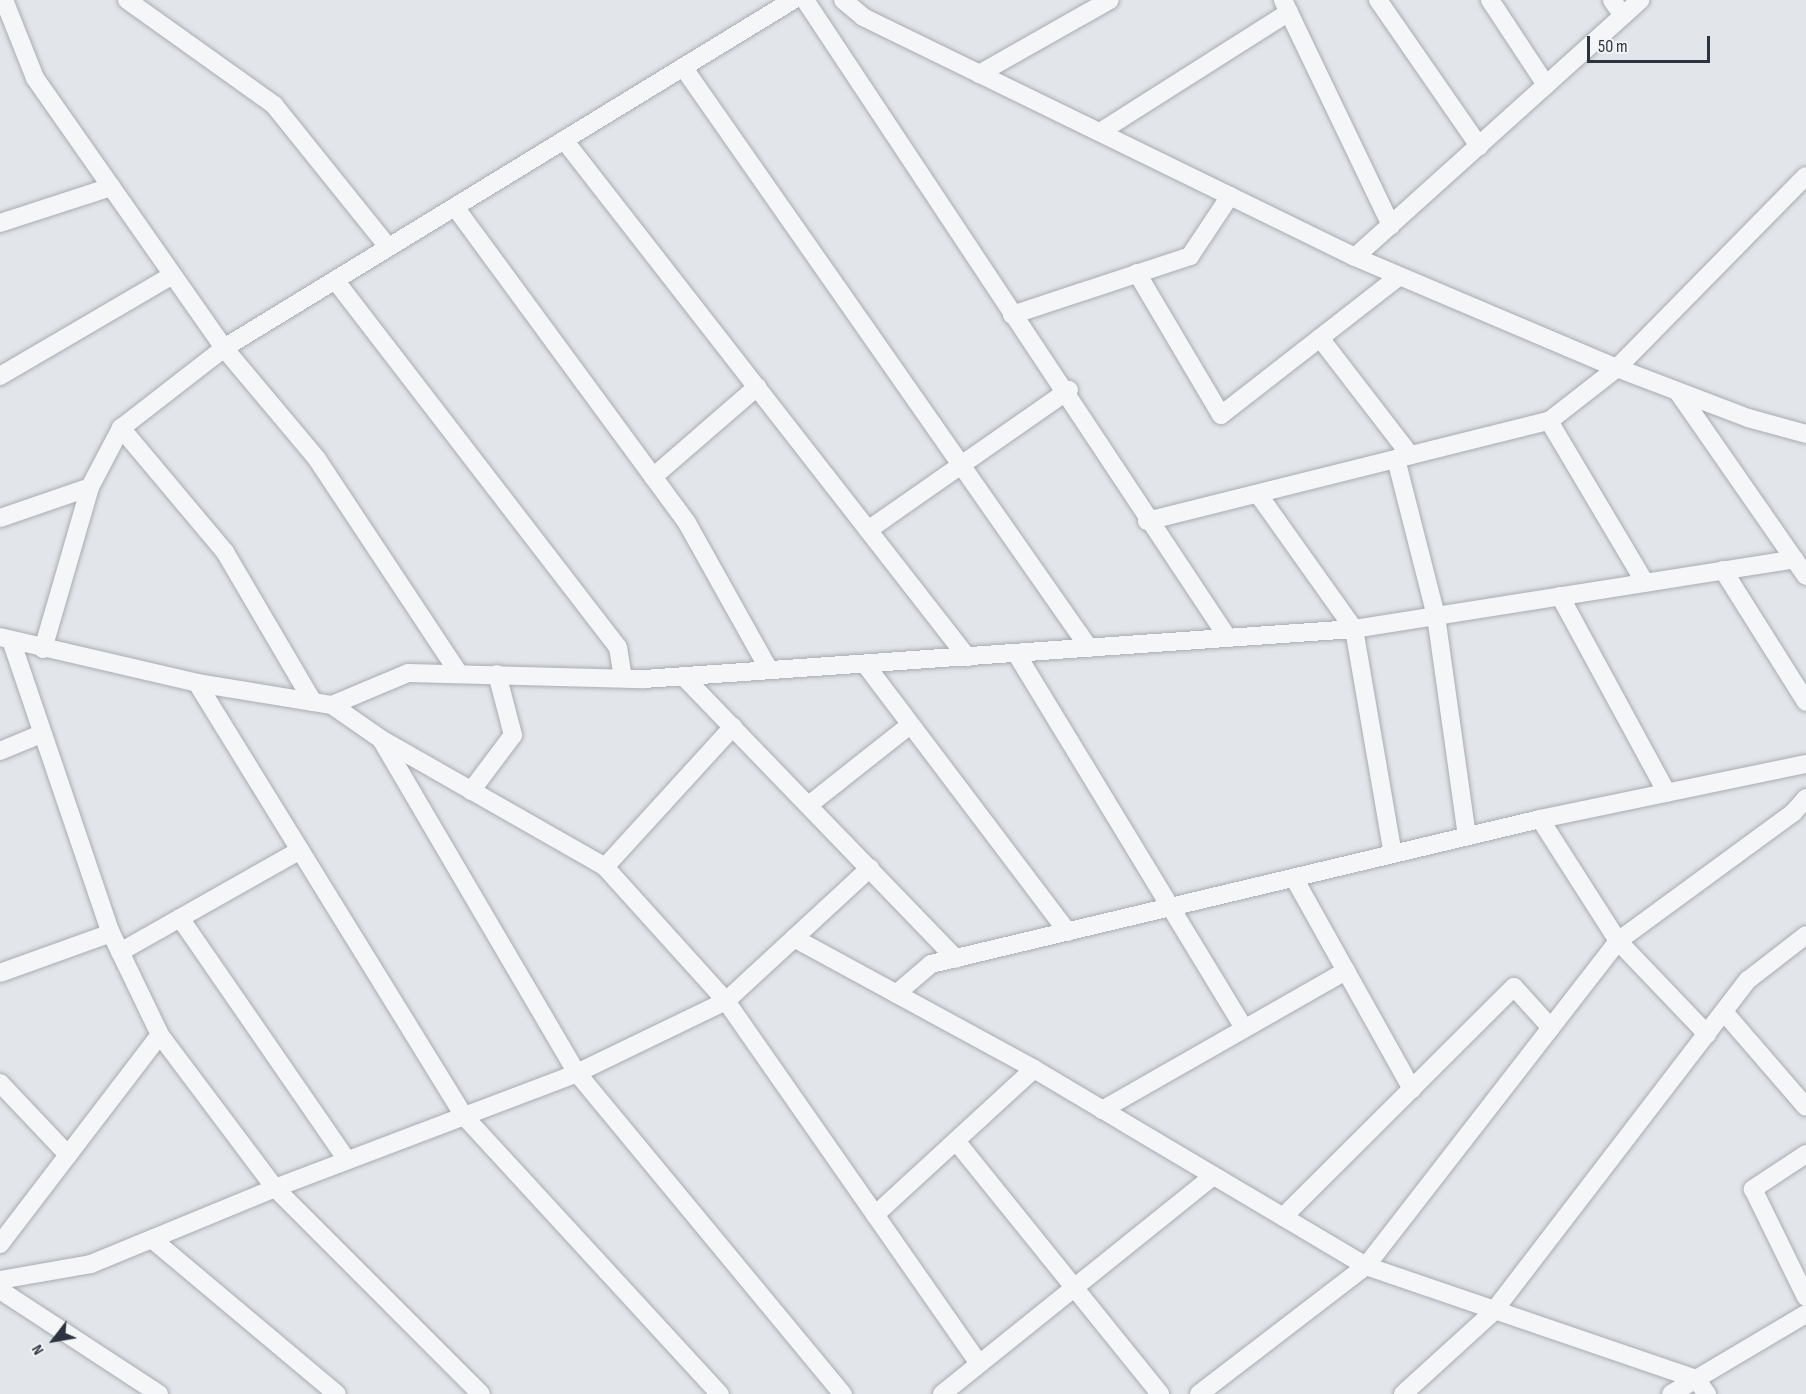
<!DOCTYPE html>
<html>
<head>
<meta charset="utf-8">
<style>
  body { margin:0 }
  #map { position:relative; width:1806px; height:1394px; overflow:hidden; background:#e2e5e9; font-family:"Sofia Sans Condensed",sans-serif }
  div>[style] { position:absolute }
  .roads { filter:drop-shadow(0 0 2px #a8acb3) drop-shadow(0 0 2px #a8acb3) }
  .minor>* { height:18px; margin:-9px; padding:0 9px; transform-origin:9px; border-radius:9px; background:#f5f6f8 }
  span { translate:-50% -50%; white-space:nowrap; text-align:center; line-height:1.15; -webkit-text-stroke:4.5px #f2f4f7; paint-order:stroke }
  .north { position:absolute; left:24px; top:1310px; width:60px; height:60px; -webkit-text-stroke:4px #f2f4f7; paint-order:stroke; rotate:239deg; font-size:16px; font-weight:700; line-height:24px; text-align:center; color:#2c343f }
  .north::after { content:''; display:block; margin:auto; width:21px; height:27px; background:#2c343f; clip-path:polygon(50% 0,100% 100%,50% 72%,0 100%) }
  .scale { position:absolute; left:1587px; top:36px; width:123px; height:27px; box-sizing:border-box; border:3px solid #2c343f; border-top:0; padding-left:8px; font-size:18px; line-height:21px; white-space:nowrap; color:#2c343f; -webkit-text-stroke:4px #f2f4f7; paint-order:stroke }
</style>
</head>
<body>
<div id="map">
  <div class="roads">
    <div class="minor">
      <div style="left:4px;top:0;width:84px;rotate:68.3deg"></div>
      <div style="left:35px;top:78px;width:330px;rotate:55deg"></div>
      <div style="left:224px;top:348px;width:145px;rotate:50deg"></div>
      <div style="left:317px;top:459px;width:255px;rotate:56.5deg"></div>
      <div style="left:127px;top:0;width:181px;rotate:35.5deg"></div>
      <div style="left:274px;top:105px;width:182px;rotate:51.2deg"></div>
      <div style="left:805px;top:0;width:765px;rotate:56.46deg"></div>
      <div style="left:843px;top:0;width:26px;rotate:40deg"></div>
      <div style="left:863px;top:17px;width:547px;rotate:26deg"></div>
      <div style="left:1355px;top:257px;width:285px;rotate:23deg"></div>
      <div style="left:1617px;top:368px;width:140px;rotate:20.9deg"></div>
      <div style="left:1748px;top:418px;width:60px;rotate:15.4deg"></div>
      <div style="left:1283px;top:0;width:250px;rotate:64.4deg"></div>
      <div style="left:1378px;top:0;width:178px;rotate:55.3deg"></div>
      <div style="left:1490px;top:0;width:102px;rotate:56.6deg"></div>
      <div style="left:1612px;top:0;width:19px;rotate:55deg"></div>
      <div style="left:683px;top:67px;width:709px;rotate:55.05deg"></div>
      <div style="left:979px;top:74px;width:150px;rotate:-29.5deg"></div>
      <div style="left:1100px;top:132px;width:224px;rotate:-32.4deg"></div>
      <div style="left:564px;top:140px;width:656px;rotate:52.06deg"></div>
      <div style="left:455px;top:207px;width:392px;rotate:53.7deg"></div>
      <div style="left:687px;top:523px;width:168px;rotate:60.8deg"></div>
      <div style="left:0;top:223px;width:117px;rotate:-18deg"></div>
      <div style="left:1355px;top:257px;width:384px;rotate:-42deg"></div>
      <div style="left:1137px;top:273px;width:165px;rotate:59.4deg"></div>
      <div style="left:1221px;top:415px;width:224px;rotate:-37.9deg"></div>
      <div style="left:335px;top:280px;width:463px;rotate:52.4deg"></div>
      <div style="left:618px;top:647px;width:31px;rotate:81deg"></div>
      <div style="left:1012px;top:315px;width:188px;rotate:-18.3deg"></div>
      <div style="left:1190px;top:256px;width:72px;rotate:-56.3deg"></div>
      <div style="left:1320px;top:338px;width:148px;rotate:52.4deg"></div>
      <div style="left:0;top:376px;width:200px;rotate:-30.3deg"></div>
      <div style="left:1678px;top:392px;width:224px;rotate:55.2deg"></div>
      <div style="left:1549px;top:421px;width:188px;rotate:59.3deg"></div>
      <div style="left:121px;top:428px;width:162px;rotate:50deg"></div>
      <div style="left:225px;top:552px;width:174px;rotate:59.6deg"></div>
      <div style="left:1396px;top:459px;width:162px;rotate:75.7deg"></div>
      <div style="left:1436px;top:616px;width:222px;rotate:82deg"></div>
      <div style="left:653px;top:477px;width:138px;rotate:-40.9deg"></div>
      <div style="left:1258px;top:494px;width:166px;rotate:54.6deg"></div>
      <div style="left:1354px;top:629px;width:228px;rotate:80.2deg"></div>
      <div style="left:0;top:518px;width:95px;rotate:-19deg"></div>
      <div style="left:1147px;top:521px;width:414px;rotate:-14deg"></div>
      <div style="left:1549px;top:421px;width:86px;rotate:-37.9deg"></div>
      <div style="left:1617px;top:368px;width:269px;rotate:-45.5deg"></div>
      <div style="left:868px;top:530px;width:245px;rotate:-34.9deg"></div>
      <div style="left:1723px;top:570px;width:156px;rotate:57.8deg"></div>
      <div style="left:1560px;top:596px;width:224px;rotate:61.5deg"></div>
      <div style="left:0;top:637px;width:202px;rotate:13.1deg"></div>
      <div style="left:197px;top:683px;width:137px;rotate:9.3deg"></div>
      <div style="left:332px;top:705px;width:60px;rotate:34.8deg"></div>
      <div style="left:381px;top:739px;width:258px;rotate:29.7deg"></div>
      <div style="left:605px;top:867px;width:181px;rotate:47.9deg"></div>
      <div style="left:726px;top:1001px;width:442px;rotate:55.1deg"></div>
      <div style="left:11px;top:640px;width:310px;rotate:71.2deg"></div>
      <div style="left:111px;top:933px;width:113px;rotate:64.3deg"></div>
      <div style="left:160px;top:1035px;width:191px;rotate:53.1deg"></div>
      <div style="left:275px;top:1188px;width:291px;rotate:45deg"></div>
      <div style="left:43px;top:649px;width:169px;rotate:-73.8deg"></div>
      <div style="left:90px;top:487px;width:67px;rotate:-62.3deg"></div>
      <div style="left:121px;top:428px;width:130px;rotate:-37.8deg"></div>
      <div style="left:224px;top:348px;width:667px;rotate:-31.45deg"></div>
      <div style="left:1016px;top:653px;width:439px;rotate:58.7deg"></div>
      <div style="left:865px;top:664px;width:336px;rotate:52.9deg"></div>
      <div style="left:683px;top:676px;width:393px;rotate:46deg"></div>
      <div style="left:197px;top:683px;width:509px;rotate:58.34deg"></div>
      <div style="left:464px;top:1116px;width:378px;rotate:47.4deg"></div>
      <div style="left:332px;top:705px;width:82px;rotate:-22.8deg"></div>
      <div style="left:408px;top:673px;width:236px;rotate:1.5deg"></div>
      <div style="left:644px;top:679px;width:712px;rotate:-4.03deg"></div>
      <div style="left:1354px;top:629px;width:446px;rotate:-9deg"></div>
      <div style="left:382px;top:741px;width:385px;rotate:59.6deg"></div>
      <div style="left:577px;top:1073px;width:417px;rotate:50.4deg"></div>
      <div style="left:0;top:751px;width:44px;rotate:-22.5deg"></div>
      <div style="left:471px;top:791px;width:70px;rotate:-53.1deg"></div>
      <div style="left:513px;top:735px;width:63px;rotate:-104.7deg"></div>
      <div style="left:810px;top:804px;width:127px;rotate:-38.3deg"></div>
      <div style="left:1540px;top:819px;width:145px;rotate:57.4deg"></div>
      <div style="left:1618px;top:941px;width:129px;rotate:46.3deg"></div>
      <div style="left:605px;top:867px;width:190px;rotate:-47.6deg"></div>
      <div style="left:1294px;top:878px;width:242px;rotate:60.8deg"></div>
      <div style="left:180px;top:918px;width:294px;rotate:55.4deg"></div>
      <div style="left:794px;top:938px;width:273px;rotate:28.6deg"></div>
      <div style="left:1034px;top:1069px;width:386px;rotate:30.7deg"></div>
      <div style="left:1366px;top:1266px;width:349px;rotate:18.9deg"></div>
      <div style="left:1696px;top:1379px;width:19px;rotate:54deg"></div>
      <div style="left:120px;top:952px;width:207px;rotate:-29.5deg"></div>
      <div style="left:0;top:973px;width:118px;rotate:-19.8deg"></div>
      <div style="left:896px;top:994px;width:46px;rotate:-40.6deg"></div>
      <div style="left:931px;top:964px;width:626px;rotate:-13.39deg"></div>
      <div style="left:1540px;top:819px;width:272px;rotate:-11.7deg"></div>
      <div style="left:1724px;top:1012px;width:125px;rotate:49.2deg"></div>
      <div style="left:0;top:1083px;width:99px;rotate:46.6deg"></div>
      <div style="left:1102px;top:1110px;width:281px;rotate:-29.7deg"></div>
      <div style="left:956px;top:1141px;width:325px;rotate:51.1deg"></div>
      <div style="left:1806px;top:1154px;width:64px;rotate:146.6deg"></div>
      <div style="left:1753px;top:1189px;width:120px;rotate:63.9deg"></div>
      <div style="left:875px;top:1215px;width:216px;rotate:-42.6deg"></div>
      <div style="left:1283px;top:1217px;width:326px;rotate:-44.9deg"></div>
      <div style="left:1514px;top:987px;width:55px;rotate:47.9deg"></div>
      <div style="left:152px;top:1239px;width:241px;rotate:40deg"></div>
      <div style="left:0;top:1244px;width:263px;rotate:-52.6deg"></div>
      <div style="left:0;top:1280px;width:92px;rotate:-10deg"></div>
      <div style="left:91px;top:1264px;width:199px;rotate:-22.4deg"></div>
      <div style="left:275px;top:1188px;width:323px;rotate:-20.8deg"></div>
      <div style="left:577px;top:1073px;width:165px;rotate:-25.8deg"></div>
      <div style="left:726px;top:1001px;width:196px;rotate:-42.7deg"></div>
      <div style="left:0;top:1290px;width:190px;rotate:33.2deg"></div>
      <div style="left:942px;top:1394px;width:348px;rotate:-38.8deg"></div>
      <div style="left:1199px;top:1394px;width:210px;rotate:-37.5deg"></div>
      <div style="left:1366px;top:1266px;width:411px;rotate:-52.2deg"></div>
      <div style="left:1618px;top:941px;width:217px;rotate:-36.2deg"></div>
      <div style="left:1793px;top:813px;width:20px;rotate:-49deg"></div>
      <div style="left:1403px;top:1394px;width:122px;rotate:-42.3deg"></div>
      <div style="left:1493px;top:1312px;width:419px;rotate:-52.5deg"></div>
      <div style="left:1748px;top:980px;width:73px;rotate:-37.8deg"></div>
      <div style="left:1671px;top:1394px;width:157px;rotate:-30.7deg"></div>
    </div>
  </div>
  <div class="north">N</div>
  <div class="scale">50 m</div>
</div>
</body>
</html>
